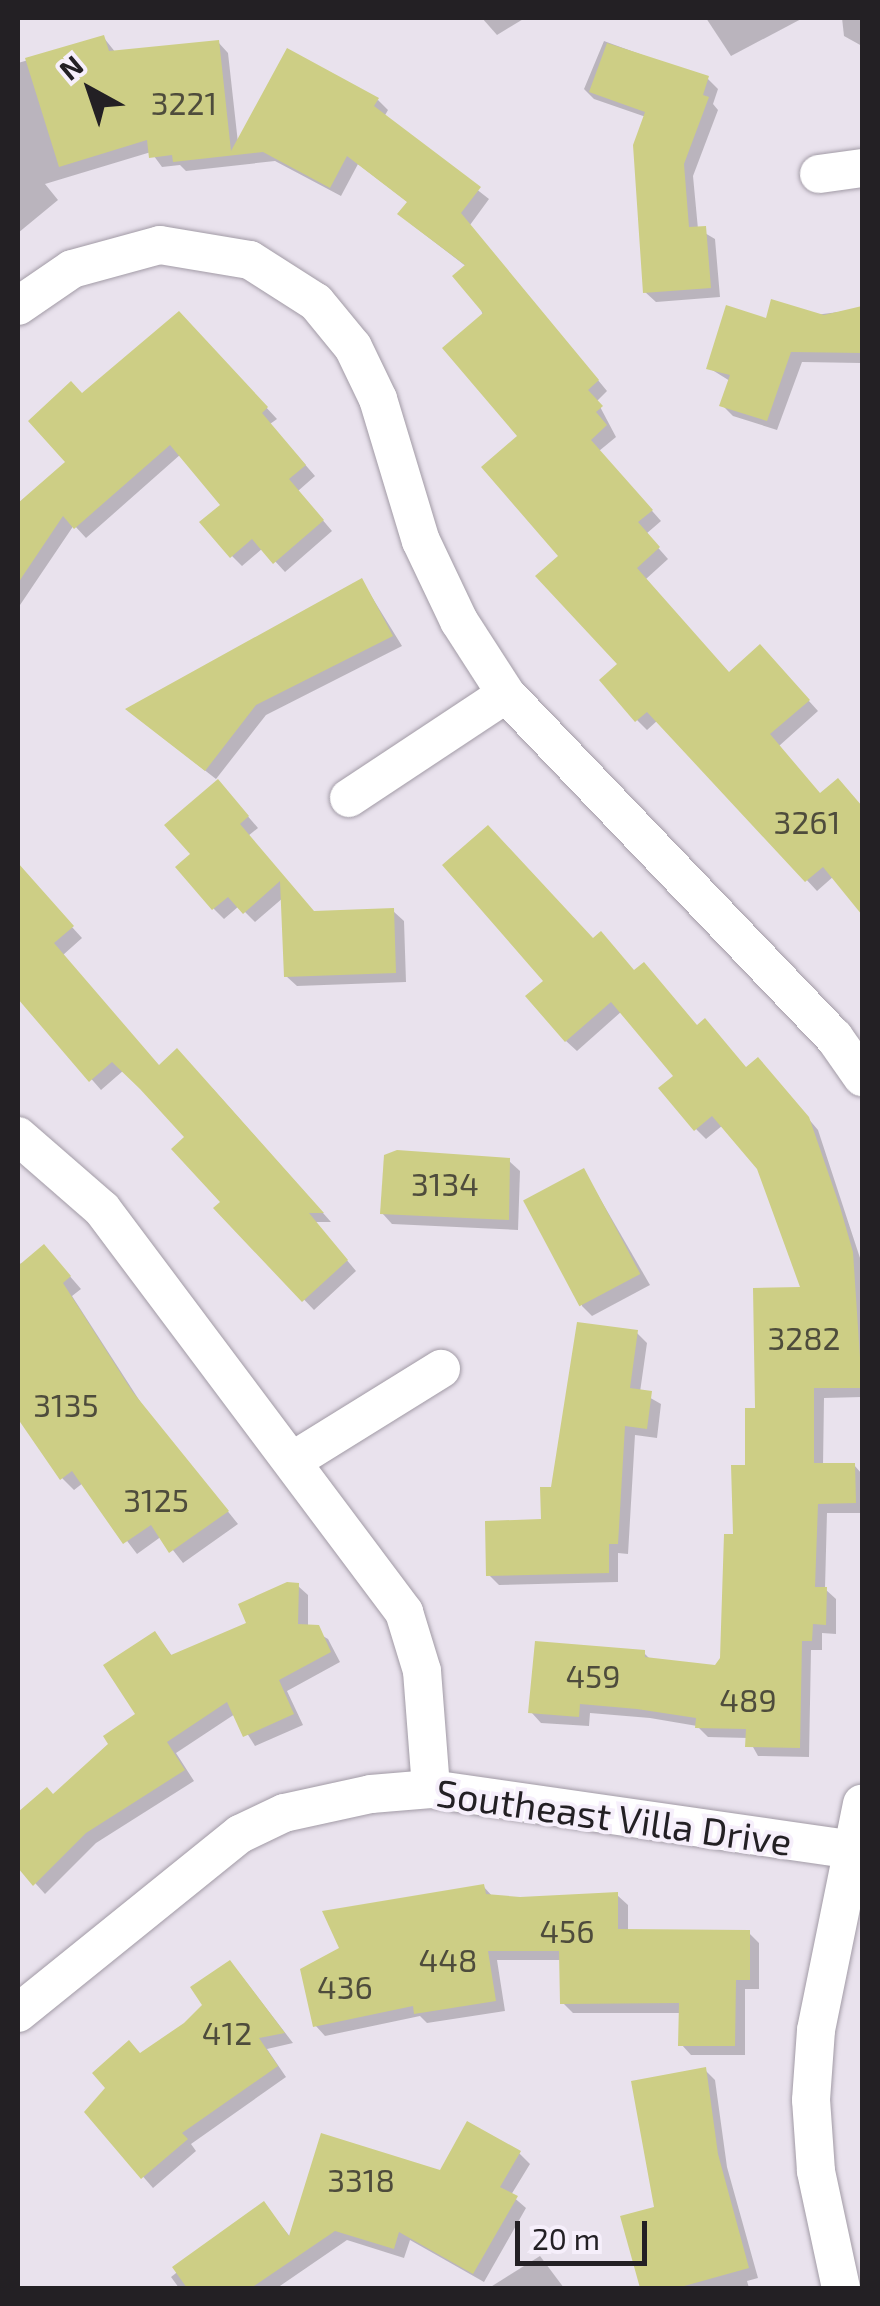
<!DOCTYPE html>
<html>
<head>
<meta charset="utf-8">
<style>
  body { margin:0 }
  #map { position:relative; width:880px; height:2306px; overflow:hidden; background:#e9e2ed; font-family:"Exo 2",sans-serif }
  div>[style] { position:absolute }
  .shadow>* { inset:0; background:#0003 }
  .building>* { inset:0; background:#cdce85; transform-origin:0 0 }
  .roads { filter:drop-shadow(0 0 2px #a29ba6) drop-shadow(0 0 2px #a29ba6) }
  .minor>* { height:38px; margin:-19px; padding:0 19px; transform-origin:19px; border-radius:19px; background:#fff }
  span { translate:-50% -50%; white-space:nowrap; text-align:center; line-height:1.15; -webkit-text-stroke:8px #f6effb; paint-order:stroke }
  .number-label { font-size:32px; color:#4e4c3c }
  .number-label span { -webkit-text-stroke-width:0 }
  .street-label { font-size:38px; color:#232024 }
  .frame { position:absolute; inset:0; border:20px solid #232024; pointer-events:none }
  .north { position:absolute; left:40px; top:40px; width:100px; height:100px; -webkit-text-stroke:8px #f6effb; paint-order:stroke; rotate:320deg; font-size:28px; font-weight:700; line-height:40px; text-align:center; color:#232024 }
  .north::after { content:''; display:block; margin:auto; width:35px; height:45px; background:#232024; clip-path:polygon(50% 0,100% 100%,50% 72%,0 100%) }
  .scale { position:absolute; left:515px; top:2221px; width:132px; height:45px; box-sizing:border-box; border:5px solid #232024; border-top:0; padding-left:12px; font-size:30px; line-height:35px; white-space:nowrap; color:#232024; -webkit-text-stroke:8px #f6effb; paint-order:stroke }
</style>
</head>
<body>
<div id="map">
  <div class="shadow">
    <div style="clip-path:polygon(482px 18px,525px 18px,497px 35px)"></div>
    <div style="clip-path:polygon(706px 18px,803px 18px,731px 56px)"></div>
    <div style="clip-path:polygon(842px 18px,862px 18px,862px 46px,844px 36px)"></div>
    <div style="clip-path:polygon(104px 38px,116px 53px,218px 42px,228px 53px,238px 143px,378px 100px,388px 110px,384px 117px,489px 199px,470px 225px,607px 391px,597px 401px,616px 437px,599px 451px,661px 521px,646px 534px,668px 559px,646px 579px,729px 674px,770px 658px,818px 711px,779px 746px,821px 796px,848px 791px,862px 808px,862px 910px,834px 876px,817px 891px,658px 720px,647px 730px,637px 720px,621px 664px,562px 556px,467px 267px,411px 224px,409px 203px,358px 164px,341px 196px,275px 161px,186px 171px,180px 165px,162px 167px,151px 152px,45px 184px,58px 200px,18px 233px,18px 63px)"></div>
    <div style="clip-path:polygon(604px 41px,708px 79px,718px 89px,713px 104px,718px 110px,693px 176px,698px 229px,715px 239px,720px 297px,656px 302px,645px 292px,646px 117px,594px 99px,584px 89px)"></div>
    <div style="clip-path:polygon(862px 309px,862px 370px,860px 363px,802px 362px,777px 430px,733px 416px,722px 405px,730px 381px,709px 368px,768px 321px)"></div>
    <div style="clip-path:polygon(189px 324px,277px 419px,270px 424px,315px 476px,298px 491px,332px 531px,285px 572px,263px 548px,242px 566px,232px 556px,224px 505px,181px 454px,86px 538px,74px 525px,18px 608px,18px 506px,68px 462px,82px 396px)"></div>
    <div style="clip-path:polygon(362px 581px,402px 646px,266px 715px,216px 779px,139px 719px)"></div>
    <div style="clip-path:polygon(228px 793px,258px 828px,248px 836px,315px 914px,393px 911px,404px 921px,406px 982px,297px 986px,286px 976px,284px 897px,255px 922px,239px 906px,224px 919px,214px 909px,193px 855px)"></div>
    <div style="clip-path:polygon(19px 869px,82px 938px,63px 955px,159px 1067px,213px 1089px,331px 1222px,315px 1222px,356px 1271px,314px 1310px,217px 1208px,223px 1203px,187px 1137px,124px 1070px,101px 1090px,18px 995px)"></div>
    <div style="clip-path:polygon(593px 941px,747px 1070px,768px 1071px,818px 1130px,862px 1264px,862px 1397px,824px 1398px,823px 1466px,854px 1465px,862px 1474px,862px 1513px,827px 1513px,825px 1589px,836px 1599px,836px 1634px,822px 1633px,822px 1650px,811px 1650px,809px 1757px,758px 1756px,748px 1738px,708px 1737px,697px 1726px,650px 1718px,590px 1713px,589px 1726px,541px 1723px,531px 1712px,644px 1653px,651px 1660px,716px 1667px,723px 1659px,758px 1410px,804px 1290px,759px 1168px,723px 1125px,706px 1139px,696px 1129px,677px 1076px,622px 1011px,577px 1051px,566px 1041px)"></div>
    <div style="clip-path:polygon(509px 1161px,520px 1171px,518px 1230px,392px 1224px,382px 1213px)"></div>
    <div style="clip-path:polygon(584px 1171px,650px 1285px,592px 1316px,582px 1306px)"></div>
    <div style="clip-path:polygon(55px 1259px,81px 1289px,72px 1296px,143px 1406px,238px 1524px,183px 1563px,162px 1536px,137px 1554px,83px 1483px,74px 1490px,62px 1478px,18px 1415px,18px 1264px)"></div>
    <div style="clip-path:polygon(636px 1332px,647px 1343px,640px 1392px,661px 1404px,657px 1438px,635px 1435px,628px 1554px,618px 1553px,618px 1582px,499px 1585px,489px 1575px,543px 1522px)"></div>
    <div style="clip-path:polygon(298px 1586px,308px 1595px,308px 1627px,328px 1639px,340px 1662px,287px 1691px,303px 1725px,255px 1746px,235px 1714px,176px 1753px,194px 1781px,96px 1843px,45px 1894px,18px 1864px,18px 1815px,46px 1790px,53px 1797px,139px 1715px,155px 1634px,173px 1657px,250px 1624px)"></div>
    <div style="clip-path:polygon(483px 1886px,494px 1898px,520px 1900px,617px 1895px,628px 1905px,628px 1932px,749px 1933px,759px 1943px,759px 1989px,745px 1989px,745px 2055px,691px 2055px,681px 2044px,681px 2013px,573px 2013px,563px 2003px,562px 1960px,497px 1960px,505px 2011px,427px 2023px,420px 2016px,325px 2036px,315px 2025px)"></div>
    <div style="clip-path:polygon(240px 1974px,293px 2043px,267px 2049px,286px 2077px,191px 2144px,196px 2151px,153px 2188px,87px 2112px,140px 2055px,185px 2025px)"></div>
    <div style="clip-path:polygon(705px 2070px,715px 2080px,727px 2167px,758px 2278px,747px 2281px,749px 2288px,643px 2288px,623px 2218px,657px 2208px)"></div>
    <div style="clip-path:polygon(519px 2153px,530px 2164px,511px 2195px,526px 2208px,484px 2282px,410px 2240px,404px 2258px,347px 2240px,277px 2288px,179px 2288px,171px 2277px,264px 2204px,291px 2238px,441px 2173px)"></div>
    <div style="clip-path:polygon(540px 2256px,564px 2288px,489px 2288px)"></div>
  </div>
  <div class="building">
    <div style="clip-path:polygon(104px 35px,109px 51px,219px 40px,231px 151px,287px 48px,379px 98px,374px 106px,481px 187px,461px 213px,599px 380px,588px 390px,603px 406px,596px 412px,607px 425px,591px 440px,653px 510px,638px 522px,660px 547px,637px 568px,729px 672px,760px 644px,810px 700px,770px 734px,820px 793px,838px 778px,862px 806px,862px 915px,823px 867px,805px 882px,647px 712px,635px 722px,599px 680px,617px 664px,535px 576px,558px 556px,481px 467px,517px 436px,442px 348px,483px 313px,452px 276px,465px 265px,397px 214px,407px 202px,347px 156px,330px 188px,263px 152px,173px 162px,172px 155px,149px 158px,147px 140px,59px 167px,25px 58px)"></div>
    <div style="clip-path:polygon(607px 43px,709px 76px,703px 95px,709px 97px,684px 164px,689px 227px,706px 226px,711px 288px,643px 293px,633px 145px,645px 112px,589px 92px)"></div>
    <div style="clip-path:polygon(771px 299px,824px 315px,862px 306px,862px 353px,791px 352px,767px 421px,719px 406px,730px 375px,706px 369px,726px 305px,766px 318px)"></div>
    <div style="clip-path:polygon(179px 311px,268px 407px,262px 413px,306px 465px,289px 479px,324px 520px,273px 564px,252px 539px,230px 558px,199px 522px,220px 505px,170px 445px,74px 529px,63px 516px,18px 583px,18px 503px,65px 462px,28px 421px,71px 381px,82px 393px)"></div>
    <div style="clip-path:polygon(362px 578px,393px 636px,256px 705px,205px 771px,125px 709px)"></div>
    <div style="clip-path:polygon(218px 779px,249px 816px,240px 824px,314px 911px,394px 908px,396px 973px,284px 977px,280px 881px,243px 914px,228px 897px,212px 910px,175px 867px,190px 854px,164px 825px)"></div>
    <div style="clip-path:polygon(488px 825px,593px 938px,601px 931px,634px 970px,644px 962px,697px 1025px,705px 1018px,746px 1067px,758px 1057px,809px 1117px,840px 1207px,853px 1252px,862px 1388px,814px 1388px,814px 1463px,855px 1463px,856px 1503px,818px 1504px,815px 1587px,827px 1587px,826px 1625px,813px 1624px,812px 1641px,802px 1641px,800px 1748px,745px 1747px,746px 1729px,695px 1728px,696px 1718px,637px 1709px,580px 1704px,579px 1717px,528px 1713px,535px 1641px,645px 1650px,645px 1657px,715px 1665px,720px 1658px,724px 1534px,733px 1534px,731px 1465px,745px 1465px,745px 1408px,755px 1408px,753px 1288px,800px 1287px,757px 1169px,712px 1116px,694px 1131px,658px 1088px,673px 1076px,611px 1002px,565px 1042px,525px 996px,543px 981px,442px 865px)"></div>
    <div style="clip-path:polygon(18px 863px,74px 926px,54px 943px,159px 1065px,177px 1048px,324px 1213px,309px 1213px,348px 1260px,302px 1302px,213px 1208px,220px 1202px,171px 1149px,184px 1137px,140px 1089px,112px 1062px,89px 1082px,18px 999px)"></div>
    <div style="clip-path:polygon(397px 1150px,510px 1158px,509px 1220px,380px 1214px,384px 1155px)"></div>
    <div style="left:584px;top:1168px;width:120px;height:69px;rotate:62deg"></div>
    <div style="clip-path:polygon(44px 1244px,71px 1276px,63px 1283px,132px 1391px,229px 1511px,169px 1553px,151px 1525px,123px 1544px,72px 1471px,60px 1480px,18px 1419px,18px 1266px)"></div>
    <div style="clip-path:polygon(577px 1322px,638px 1330px,630px 1388px,652px 1391px,647px 1429px,625px 1426px,618px 1544px,609px 1544px,609px 1573px,486px 1576px,485px 1521px,541px 1519px,540px 1487px,551px 1487px)"></div>
    <div style="clip-path:polygon(287px 1582px,299px 1583px,298px 1624px,319px 1625px,331px 1652px,279px 1680px,294px 1714px,243px 1737px,227px 1702px,167px 1742px,185px 1770px,86px 1833px,33px 1886px,18px 1868px,18px 1812px,47px 1787px,53px 1794px,108px 1744px,103px 1736px,135px 1714px,103px 1665px,155px 1631px,171px 1655px,246px 1623px,238px 1604px)"></div>
    <div style="clip-path:polygon(484px 1884px,486px 1894px,520px 1897px,618px 1892px,618px 1929px,750px 1930px,750px 1980px,736px 1980px,735px 2046px,678px 2046px,679px 2003px,560px 2004px,559px 1951px,488px 1951px,496px 2001px,414px 2014px,413px 2006px,313px 2027px,300px 1969px,339px 1948px,322px 1911px)"></div>
    <div style="clip-path:polygon(230px 1960px,285px 2033px,259px 2038px,278px 2066px,182px 2133px,188px 2139px,141px 2179px,84px 2112px,105px 2088px,92px 2073px,129px 2040px,140px 2053px,184px 2023px,202px 2005px,190px 1987px)"></div>
    <div style="clip-path:polygon(706px 2067px,718px 2154px,749px 2268px,677px 2288px,640px 2288px,620px 2216px,654px 2207px,631px 2081px)"></div>
    <div style="clip-path:polygon(467px 2121px,521px 2151px,500px 2187px,518px 2196px,473px 2274px,399px 2232px,394px 2249px,335px 2231px,251px 2288px,187px 2288px,172px 2267px,264px 2201px,289px 2236px,321px 2133px,440px 2170px)"></div>
  </div>
  <div class="roads">
    <div class="minor">
      <div style="left:819px;top:174px;width:43px;rotate:-7.9deg"></div>
      <div style="left:18px;top:306px;width:65px;rotate:-34.4deg"></div>
      <div style="left:72px;top:269px;width:91px;rotate:-15.3deg"></div>
      <div style="left:160px;top:245px;width:91px;rotate:9.5deg"></div>
      <div style="left:250px;top:260px;width:78px;rotate:32.5deg"></div>
      <div style="left:316px;top:302px;width:58px;rotate:50.6deg"></div>
      <div style="left:353px;top:347px;width:58px;rotate:64.3deg"></div>
      <div style="left:378px;top:399px;width:148px;rotate:73.2deg"></div>
      <div style="left:421px;top:541px;width:89px;rotate:64.6deg"></div>
      <div style="left:459px;top:621px;width:87px;rotate:57.2deg"></div>
      <div style="left:506px;top:694px;width:475px;rotate:46.3deg"></div>
      <div style="left:834px;top:1037px;width:49px;rotate:55deg"></div>
      <div style="left:349px;top:798px;width:188px;rotate:-33.5deg"></div>
      <div style="left:18px;top:1136px;width:111px;rotate:41deg"></div>
      <div style="left:102px;top:1209px;width:504px;rotate:53.15deg"></div>
      <div style="left:404px;top:1612px;width:62px;rotate:73deg"></div>
      <div style="left:422px;top:1671px;width:118px;rotate:85.6deg"></div>
      <div style="left:294px;top:1460px;width:173px;rotate:-31.8deg"></div>
      <div style="left:18px;top:2013px;width:285px;rotate:-38.9deg"></div>
      <div style="left:240px;top:1834px;width:49px;rotate:-25.5deg"></div>
      <div style="left:284px;top:1813px;width:89px;rotate:-12.3deg"></div>
      <div style="left:371px;top:1794px;width:60px;rotate:-4.8deg"></div>
      <div style="left:431px;top:1789px;width:425px;rotate:8.2deg"></div>
      <div style="left:841px;top:2288px;width:120px;rotate:-102.1deg"></div>
      <div style="left:816px;top:2171px;width:71px;rotate:-94deg"></div>
      <div style="left:811px;top:2100px;width:70px;rotate:-85.9deg"></div>
      <div style="left:816px;top:2030px;width:231px;rotate:-78.5deg"></div>
    </div>
  </div>
  <div class="number-label">
    <span style="left:184px;top:102px">3221</span>
    <span style="left:807px;top:821px">3261</span>
    <span style="left:445px;top:1183px">3134</span>
    <span style="left:804px;top:1337px">3282</span>
    <span style="left:66px;top:1404px">3135</span>
    <span style="left:156px;top:1499px">3125</span>
    <span style="left:593px;top:1675px">459</span>
    <span style="left:748px;top:1699px">489</span>
    <span style="left:567px;top:1930px">456</span>
    <span style="left:448px;top:1959px">448</span>
    <span style="left:345px;top:1986px">436</span>
    <span style="left:227px;top:2032px">412</span>
    <span style="left:361px;top:2179px">3318</span>
  </div>
  <div class="street-label">
    <span style="left:614px;top:1817px;rotate:8deg">Southeast Villa Drive</span>
  </div>
  <div class="frame"></div>
  <div class="north">N</div>
  <div class="scale">20 m</div>
</div>
</body>
</html>
